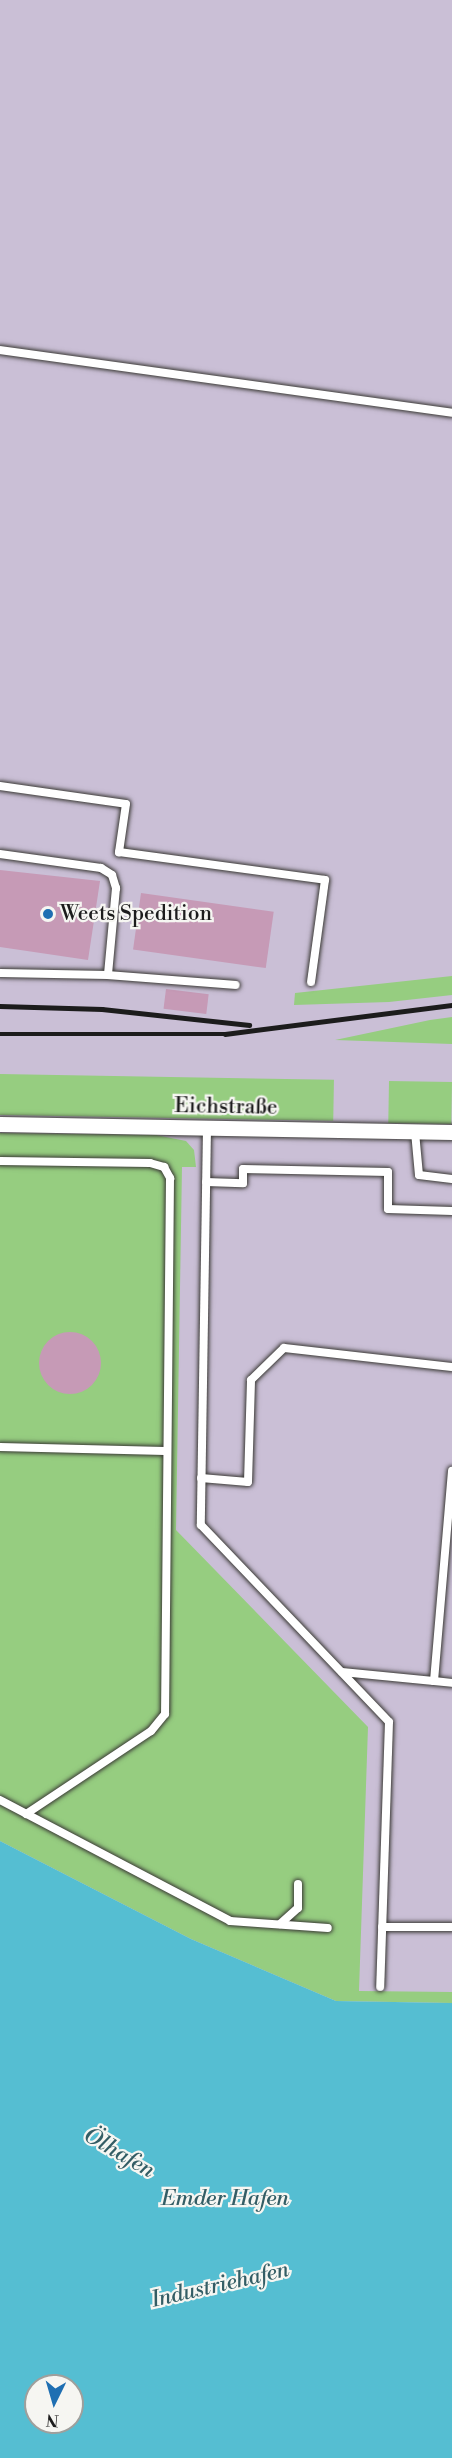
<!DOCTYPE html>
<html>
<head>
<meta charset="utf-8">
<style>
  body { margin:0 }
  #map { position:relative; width:452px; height:2458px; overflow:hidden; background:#ece5c9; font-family:"Libre Bodoni",serif }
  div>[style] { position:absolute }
  .industrial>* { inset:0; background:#cabfd6 }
  .green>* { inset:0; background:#96cd80; transform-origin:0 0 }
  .water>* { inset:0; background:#55bed2 }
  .building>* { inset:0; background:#c69ab6; transform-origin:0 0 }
  .round { border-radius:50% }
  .roads { filter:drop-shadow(0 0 2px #3b3a36) drop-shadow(0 0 2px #3b3a36) }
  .lane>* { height:8px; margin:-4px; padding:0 4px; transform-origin:4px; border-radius:4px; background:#fff }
  .street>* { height:15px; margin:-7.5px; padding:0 7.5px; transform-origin:7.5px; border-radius:7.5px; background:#fff }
  .rail>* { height:4.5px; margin:-2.25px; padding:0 2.25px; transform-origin:2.25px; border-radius:2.25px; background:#1c1c1c }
  .dots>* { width:16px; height:16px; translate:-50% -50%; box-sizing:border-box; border:3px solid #f6f6f2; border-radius:50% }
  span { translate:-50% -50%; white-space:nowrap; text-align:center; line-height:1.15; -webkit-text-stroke:4.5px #f6f6f2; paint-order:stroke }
  .poi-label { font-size:21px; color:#1c1c1c }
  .left { translate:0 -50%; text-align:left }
  .street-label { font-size:21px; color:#1c1c1c }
  .water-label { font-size:22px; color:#335d65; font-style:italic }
  .north { position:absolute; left:24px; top:2374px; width:60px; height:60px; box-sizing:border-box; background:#f6f6f2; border:2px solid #9f9f9c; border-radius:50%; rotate:185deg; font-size:16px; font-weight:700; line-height:24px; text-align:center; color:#1c1c1c }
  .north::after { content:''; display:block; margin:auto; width:21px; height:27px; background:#1f6fb2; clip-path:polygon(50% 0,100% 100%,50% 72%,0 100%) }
</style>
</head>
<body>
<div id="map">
  <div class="industrial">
    <div style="clip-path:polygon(0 0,452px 0,452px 2003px,336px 2001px,191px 1939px,0 1841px)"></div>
  </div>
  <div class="green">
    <div style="clip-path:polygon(452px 976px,452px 995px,389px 1002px,294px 1005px,295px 993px)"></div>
    <div style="clip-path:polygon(452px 1017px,452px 1044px,335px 1040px,430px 1020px)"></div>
    <div style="left:0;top:1074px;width:334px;height:41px;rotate:1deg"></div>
    <div style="left:389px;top:1081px;width:63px;height:42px;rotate:1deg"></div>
    <div style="clip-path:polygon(0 1133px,156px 1135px,186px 1141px,194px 1150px,196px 1167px,182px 1167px,176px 1530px,368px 1727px,359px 1991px,452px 1992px,452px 2003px,336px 2001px,191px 1939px,0 1841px)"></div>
  </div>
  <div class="water">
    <div style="clip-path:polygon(evenodd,0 1841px,191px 1939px,336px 2001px,452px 2003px,452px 2458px,0 2458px,0 1841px,36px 2386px,72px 2386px,72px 2422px,36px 2422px,36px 2386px)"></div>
  </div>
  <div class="building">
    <div style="clip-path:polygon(0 870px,100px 881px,88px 960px,0 947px)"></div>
    <div style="left:141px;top:893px;width:134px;height:57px;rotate:8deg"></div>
    <div style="left:166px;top:989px;width:43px;height:20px;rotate:7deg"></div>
    <div class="round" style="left:39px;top:1332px;width:62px;height:62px"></div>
  </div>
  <div class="roads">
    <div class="lane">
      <div style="left:0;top:350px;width:456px;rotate:7.9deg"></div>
      <div style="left:0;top:786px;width:127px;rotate:8.1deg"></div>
      <div style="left:126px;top:804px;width:49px;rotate:98.3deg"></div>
      <div style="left:119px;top:852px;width:208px;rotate:7.7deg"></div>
      <div style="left:325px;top:880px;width:103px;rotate:97.8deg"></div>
      <div style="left:0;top:854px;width:102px;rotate:7.9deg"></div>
      <div style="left:101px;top:868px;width:13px;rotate:32deg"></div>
      <div style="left:112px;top:875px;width:14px;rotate:73deg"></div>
      <div style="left:116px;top:888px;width:87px;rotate:95.3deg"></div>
      <div style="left:0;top:973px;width:108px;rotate:1.1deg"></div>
      <div style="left:108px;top:975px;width:128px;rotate:4.5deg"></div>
      <div style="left:207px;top:1128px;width:397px;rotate:90.9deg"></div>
      <div style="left:201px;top:1525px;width:272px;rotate:46.3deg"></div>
      <div style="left:389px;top:1722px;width:265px;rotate:91.9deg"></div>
      <div style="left:415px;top:1132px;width:43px;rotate:84.7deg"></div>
      <div style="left:419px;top:1175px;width:33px;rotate:7deg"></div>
      <div style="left:0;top:1161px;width:150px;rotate:0.8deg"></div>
      <div style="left:150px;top:1163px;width:15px;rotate:16deg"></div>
      <div style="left:164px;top:1167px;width:13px;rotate:61deg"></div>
      <div style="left:170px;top:1178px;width:536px;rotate:90.53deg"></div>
      <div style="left:165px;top:1714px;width:22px;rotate:129deg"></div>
      <div style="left:151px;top:1731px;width:150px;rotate:146.4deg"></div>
      <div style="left:206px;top:1182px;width:37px;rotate:2deg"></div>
      <div style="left:243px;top:1183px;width:14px;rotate:-90deg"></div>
      <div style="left:243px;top:1169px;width:145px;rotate:1.2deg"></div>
      <div style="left:388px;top:1172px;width:37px;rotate:90deg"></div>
      <div style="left:388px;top:1209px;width:64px;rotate:1.8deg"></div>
      <div style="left:0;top:1447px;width:165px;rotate:1.4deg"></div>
      <div style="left:201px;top:1478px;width:47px;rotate:4.9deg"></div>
      <div style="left:248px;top:1482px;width:102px;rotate:-88.3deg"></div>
      <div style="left:251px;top:1380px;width:46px;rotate:-44.1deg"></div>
      <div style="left:284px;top:1348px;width:169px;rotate:6.5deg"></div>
      <div style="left:342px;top:1672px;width:92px;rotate:5.6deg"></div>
      <div style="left:434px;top:1681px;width:211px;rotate:-85.1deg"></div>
      <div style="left:434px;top:1681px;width:18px;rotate:6deg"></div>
      <div style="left:0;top:1800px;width:260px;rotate:27.7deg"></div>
      <div style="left:230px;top:1921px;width:98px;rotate:4.1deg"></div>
      <div style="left:280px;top:1924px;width:24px;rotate:-42deg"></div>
      <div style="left:298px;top:1908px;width:24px;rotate:-90deg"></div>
      <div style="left:382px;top:1927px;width:70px"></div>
    </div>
    <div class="street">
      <div style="left:0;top:1124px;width:452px;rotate:1deg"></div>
    </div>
  </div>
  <div class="rail">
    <div style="left:0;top:1006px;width:102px;rotate:1.7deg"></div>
    <div style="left:102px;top:1009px;width:148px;rotate:6.2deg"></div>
    <div style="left:0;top:1034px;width:225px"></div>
    <div style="left:225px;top:1034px;width:229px;rotate:-7.3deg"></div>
  </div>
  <div class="dots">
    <div style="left:48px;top:914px;background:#1f6fb2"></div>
  </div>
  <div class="poi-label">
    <span class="left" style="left:60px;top:914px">Weets Spedition</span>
  </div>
  <div class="street-label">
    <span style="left:226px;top:1107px;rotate:1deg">Eichstraße</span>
  </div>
  <div class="water-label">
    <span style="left:119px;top:2153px;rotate:30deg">Ölhafen</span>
    <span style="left:225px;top:2199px">Emder Hafen</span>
    <span style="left:220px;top:2285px;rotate:-13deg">Industriehafen</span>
  </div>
  <div class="north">N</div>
</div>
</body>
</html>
